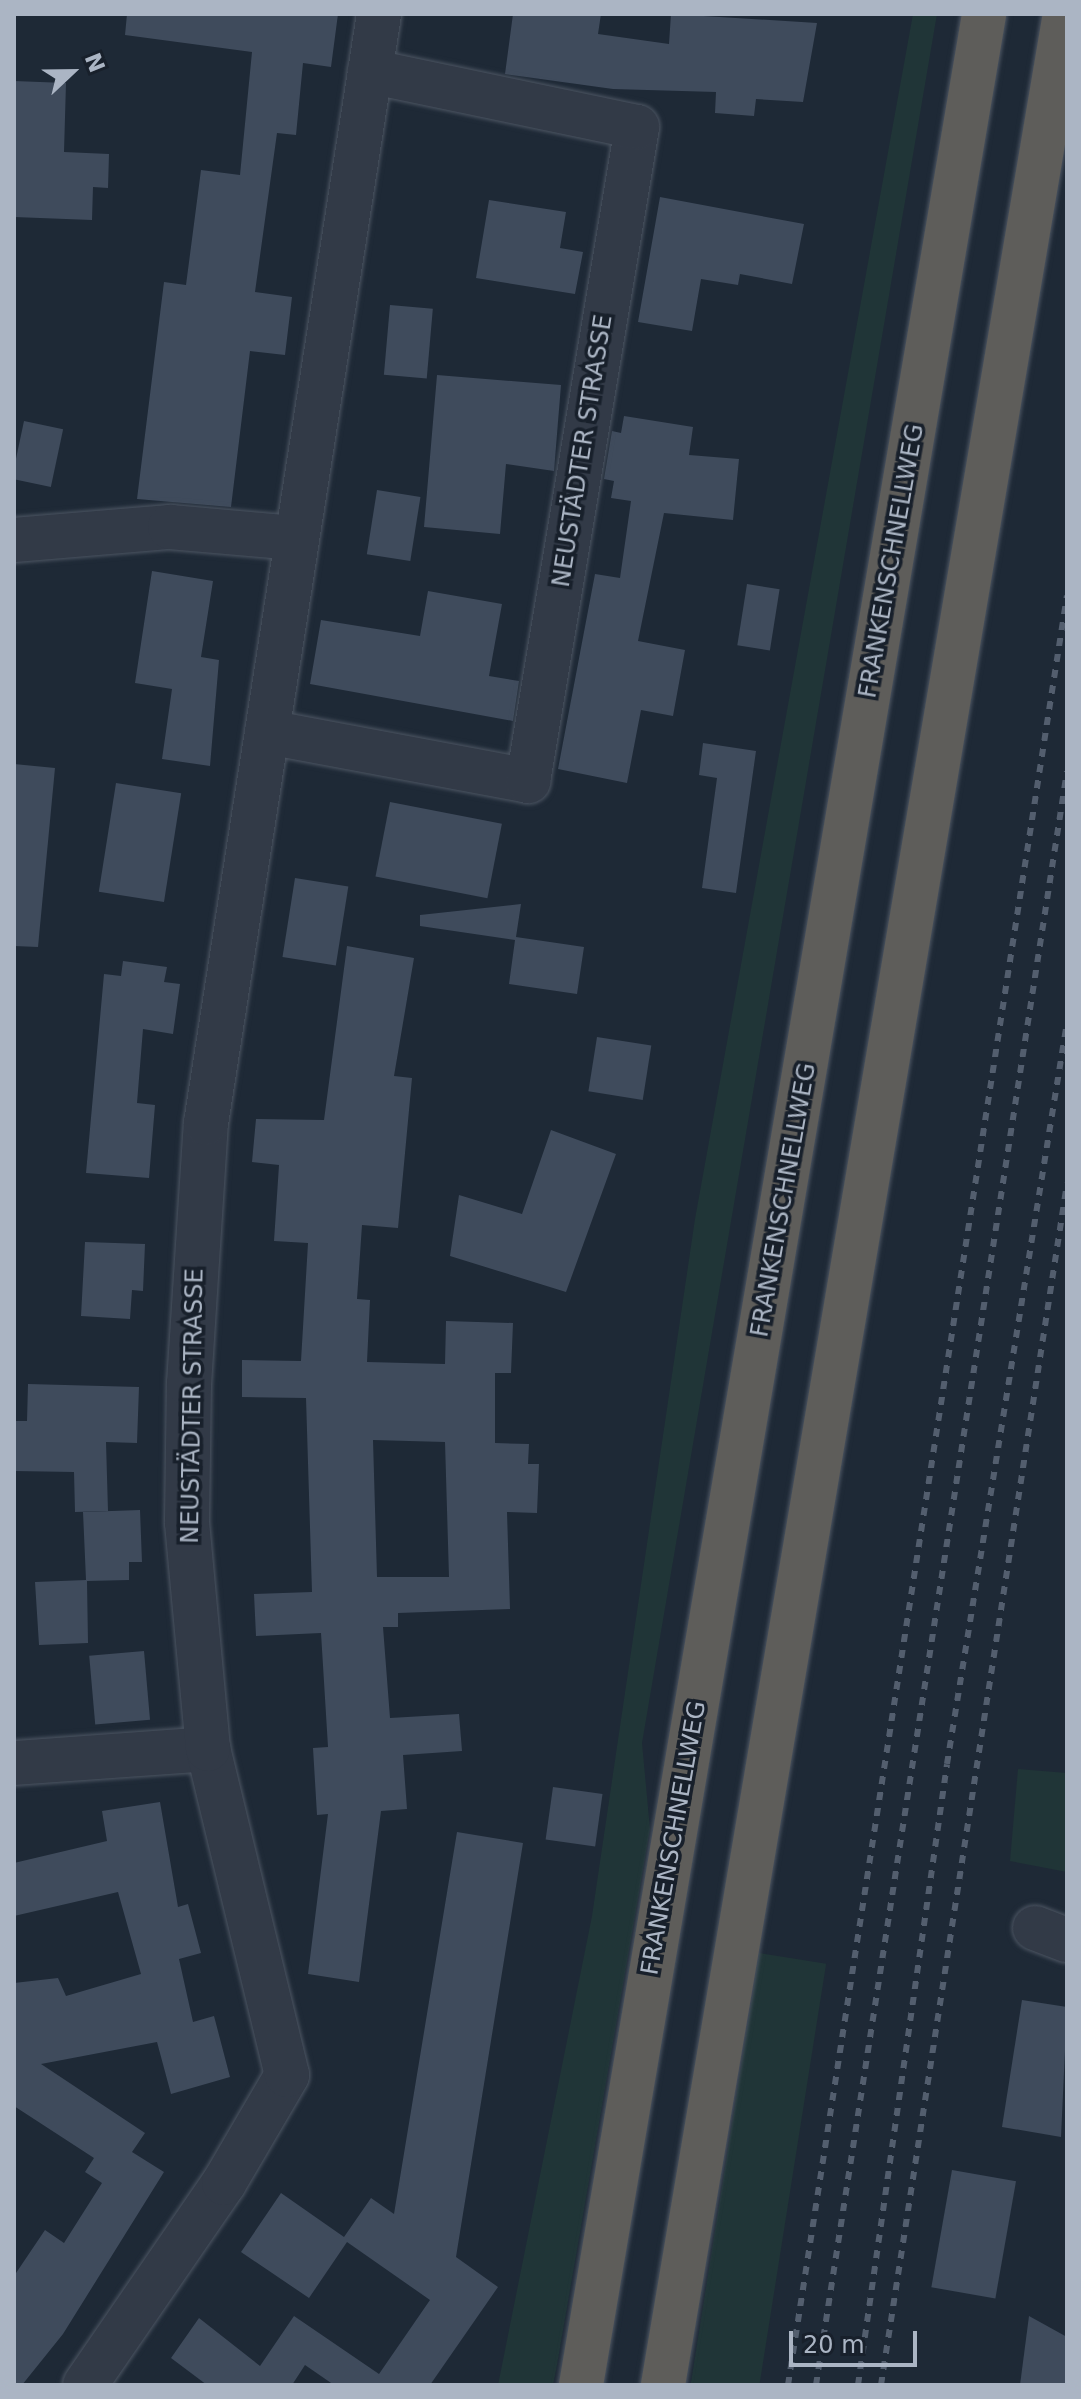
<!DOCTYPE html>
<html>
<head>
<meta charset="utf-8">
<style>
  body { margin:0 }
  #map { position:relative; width:1081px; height:2399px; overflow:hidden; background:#1e2936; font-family:"DejaVu Sans",sans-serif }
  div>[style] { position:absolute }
  .green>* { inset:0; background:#203537; transform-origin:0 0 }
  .building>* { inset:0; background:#3f4b5c; transform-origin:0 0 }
  .roads { filter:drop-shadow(0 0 2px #4c5562) drop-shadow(0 0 2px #4c5562) }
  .minor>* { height:44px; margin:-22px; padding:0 22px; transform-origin:22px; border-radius:22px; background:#323a47 }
  .trunk>* { height:44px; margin:-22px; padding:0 22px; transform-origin:22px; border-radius:22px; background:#5e5d5a }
  .rail>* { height:6px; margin-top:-3px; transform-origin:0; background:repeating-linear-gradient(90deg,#535e6e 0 8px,transparent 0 16px) }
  span { translate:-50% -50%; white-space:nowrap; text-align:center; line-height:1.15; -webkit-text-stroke:7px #18202b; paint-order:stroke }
  .street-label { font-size:24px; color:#abb5c4 }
  .frame { position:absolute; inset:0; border:16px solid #abb5c4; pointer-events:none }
  .north { position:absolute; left:32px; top:32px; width:80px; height:80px; -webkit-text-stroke:6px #18202b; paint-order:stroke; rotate:68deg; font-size:22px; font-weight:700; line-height:32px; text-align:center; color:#abb5c4 }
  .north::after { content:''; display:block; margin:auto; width:28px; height:36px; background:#abb5c4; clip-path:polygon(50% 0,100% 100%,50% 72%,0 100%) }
  .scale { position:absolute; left:789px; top:2331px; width:128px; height:36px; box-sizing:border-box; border:4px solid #abb5c4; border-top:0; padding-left:10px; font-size:24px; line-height:28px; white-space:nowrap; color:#abb5c4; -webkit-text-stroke:6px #18202b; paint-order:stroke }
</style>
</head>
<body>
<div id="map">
  <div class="green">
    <div style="clip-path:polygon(913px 14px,937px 14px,642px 1743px,650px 1829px,557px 2365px,553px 2385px,498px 2385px,592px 1916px,695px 1219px)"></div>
    <div style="clip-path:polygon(1018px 1769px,1067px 1773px,1067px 1872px,1010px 1861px)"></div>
    <div style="left:759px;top:1953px;width:68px;height:437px;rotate:9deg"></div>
  </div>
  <div class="building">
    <div style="clip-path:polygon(127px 14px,338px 14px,331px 67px,303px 63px,296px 135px,277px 133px,255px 292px,292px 297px,285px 355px,250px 351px,231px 507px,137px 499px,164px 282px,186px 285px,201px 170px,240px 175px,252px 52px,125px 35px)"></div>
    <div style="clip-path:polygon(513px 14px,601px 14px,598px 34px,669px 44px,671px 14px,817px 23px,803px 102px,756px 99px,754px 116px,715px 113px,716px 92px,613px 89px,505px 74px)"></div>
    <div style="clip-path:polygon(14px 81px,66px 83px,64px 152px,109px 154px,108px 188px,93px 187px,92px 220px,14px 217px)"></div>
    <div style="clip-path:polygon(660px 197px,804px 224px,792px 284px,740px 274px,738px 285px,701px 279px,692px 331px,638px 322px)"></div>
    <div style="clip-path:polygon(489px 200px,566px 212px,560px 248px,583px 252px,575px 294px,476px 278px)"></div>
    <div style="left:390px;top:305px;width:43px;height:70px;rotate:5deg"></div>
    <div style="clip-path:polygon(437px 375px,561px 385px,554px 471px,506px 464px,500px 534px,424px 527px)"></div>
    <div style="clip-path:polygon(624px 416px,693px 427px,689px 455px,739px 459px,733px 520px,664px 513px,638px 641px,685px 650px,673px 716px,641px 710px,627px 783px,558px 769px,595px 574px,620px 578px,631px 501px,611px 498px,614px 481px,604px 479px,612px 431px,621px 433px)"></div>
    <div style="left:24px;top:421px;width:40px;height:59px;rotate:12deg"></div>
    <div style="left:377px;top:490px;width:44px;height:65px;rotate:9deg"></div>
    <div style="clip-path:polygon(152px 571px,213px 581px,201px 657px,219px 660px,210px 766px,162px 759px,172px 689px,135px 683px)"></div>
    <div style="left:747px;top:584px;width:33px;height:62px;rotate:9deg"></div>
    <div style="clip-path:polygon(428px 591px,502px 604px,489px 676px,519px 681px,513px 721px,310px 684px,321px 620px,420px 636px)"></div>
    <div style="clip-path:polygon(703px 743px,756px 751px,736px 893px,702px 888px,717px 778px,699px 775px)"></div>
    <div style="clip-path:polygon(14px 764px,55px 768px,38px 947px,14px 946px)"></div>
    <div style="left:116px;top:783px;width:66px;height:110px;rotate:9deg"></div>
    <div style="left:390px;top:802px;width:114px;height:76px;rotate:11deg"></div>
    <div style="left:295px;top:878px;width:54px;height:80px;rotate:9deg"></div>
    <div style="clip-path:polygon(521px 904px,516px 937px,584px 947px,577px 994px,509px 984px,515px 940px,420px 926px,420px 915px)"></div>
    <div style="clip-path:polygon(evenodd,347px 946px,414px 958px,394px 1076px,412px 1078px,398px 1228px,362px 1225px,357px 1299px,370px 1300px,367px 1362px,445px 1364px,446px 1321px,513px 1323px,511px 1373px,495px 1373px,495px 1443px,529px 1444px,528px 1464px,539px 1464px,537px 1513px,507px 1512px,510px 1609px,398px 1613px,398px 1627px,383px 1627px,390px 1718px,459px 1714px,462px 1751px,403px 1755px,407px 1809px,381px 1811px,359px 1982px,308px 1974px,328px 1814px,317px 1815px,313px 1748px,328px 1747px,321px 1633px,256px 1636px,254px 1594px,312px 1592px,306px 1398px,242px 1397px,242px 1360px,301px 1361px,308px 1243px,274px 1241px,279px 1165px,252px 1162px,256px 1119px,324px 1120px,347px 946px,373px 1440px,445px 1442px,449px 1577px,377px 1577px,373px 1440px)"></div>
    <div style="clip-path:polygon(123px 961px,167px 967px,164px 982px,180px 984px,173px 1034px,143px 1029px,137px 1103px,155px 1105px,149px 1178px,86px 1173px,104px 974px,121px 976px)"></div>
    <div style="left:597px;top:1037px;width:55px;height:55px;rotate:9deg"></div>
    <div style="clip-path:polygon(551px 1130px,616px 1154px,566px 1292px,450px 1256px,459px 1195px,522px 1214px)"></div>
    <div style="clip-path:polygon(85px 1242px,145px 1244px,143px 1291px,132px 1290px,130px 1319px,81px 1316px)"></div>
    <div style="clip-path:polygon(28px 1384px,139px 1387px,137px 1443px,106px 1442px,108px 1511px,75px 1512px,74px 1472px,14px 1471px,14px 1421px,27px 1421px)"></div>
    <div style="clip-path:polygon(140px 1510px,142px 1562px,129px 1562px,129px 1580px,87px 1581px,88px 1643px,39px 1645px,35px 1582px,86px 1580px,83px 1512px)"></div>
    <div style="left:144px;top:1651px;width:69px;height:55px;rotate:85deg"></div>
    <div style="left:553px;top:1787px;width:50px;height:53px;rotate:8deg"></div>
    <div style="clip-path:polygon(160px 1802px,178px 1907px,188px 1904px,201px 1953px,179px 1959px,193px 2022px,214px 2016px,230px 2077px,171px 2094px,157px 2042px,41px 2064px,145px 2133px,132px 2152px,164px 2172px,63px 2334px,22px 2385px,14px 2385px,14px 2276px,45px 2230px,64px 2243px,102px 2183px,85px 2172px,94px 2158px,14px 2106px,14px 1983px,58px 1978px,66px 1996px,141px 1974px,118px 1892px,14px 1916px,14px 1863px,107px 1841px,102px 1811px)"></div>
    <div style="clip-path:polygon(457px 1832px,523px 1843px,456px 2257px,498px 2287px,430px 2385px,334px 2385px,305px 2365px,292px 2385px,207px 2385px,171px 2358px,199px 2318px,260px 2366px,294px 2316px,379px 2374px,430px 2300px,347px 2242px,309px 2298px,241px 2252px,281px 2193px,344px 2237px,371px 2198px,394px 2214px)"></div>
    <div style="clip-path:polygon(1022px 2000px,1067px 2007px,1061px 2137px,1002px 2127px)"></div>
    <div style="left:952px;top:2170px;width:65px;height:119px;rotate:10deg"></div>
    <div style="clip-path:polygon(1029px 2316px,1067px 2337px,1067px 2385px,1020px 2385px)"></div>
  </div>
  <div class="roads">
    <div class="minor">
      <div style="left:14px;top:540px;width:157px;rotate:-4.8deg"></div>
      <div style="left:170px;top:527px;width:127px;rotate:5deg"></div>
      <div style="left:267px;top:732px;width:266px;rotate:10.6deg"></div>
      <div style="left:528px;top:781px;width:663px;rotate:-80.54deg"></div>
      <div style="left:637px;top:127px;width:273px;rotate:-168.2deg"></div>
      <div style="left:14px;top:1763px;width:195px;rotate:-4.1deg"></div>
      <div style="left:1035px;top:1928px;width:34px;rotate:21deg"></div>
      <div style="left:85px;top:2385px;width:245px;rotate:-55.5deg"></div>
      <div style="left:224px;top:2183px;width:125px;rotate:-59.7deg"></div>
      <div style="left:287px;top:2075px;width:335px;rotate:-103.6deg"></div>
      <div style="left:208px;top:1749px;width:228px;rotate:-95.3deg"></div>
      <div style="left:187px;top:1522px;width:138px;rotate:-89.2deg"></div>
      <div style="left:189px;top:1384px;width:262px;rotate:-86.3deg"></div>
      <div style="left:206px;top:1123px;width:1122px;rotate:-81.13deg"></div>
    </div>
    <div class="trunk">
      <div style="left:581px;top:2385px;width:2405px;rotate:-80.35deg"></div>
      <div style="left:663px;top:2385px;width:2405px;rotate:-80.38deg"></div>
    </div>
  </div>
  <div class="rail">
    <div style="left:788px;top:2385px;width:1811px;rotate:-81.14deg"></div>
    <div style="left:816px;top:2385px;width:1633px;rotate:-81.16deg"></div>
    <div style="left:858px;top:2385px;width:627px;rotate:-81.84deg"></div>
    <div style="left:947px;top:1764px;width:752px;rotate:-80.81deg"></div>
    <div style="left:881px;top:2385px;width:1216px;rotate:-81.2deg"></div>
  </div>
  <div class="street-label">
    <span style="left:583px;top:451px;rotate:-81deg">NEUSTÄDTER STRASSE</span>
    <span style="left:892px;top:561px;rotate:-80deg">FRANKENSCHNELLWEG</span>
    <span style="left:784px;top:1200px;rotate:-80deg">FRANKENSCHNELLWEG</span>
    <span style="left:193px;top:1406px;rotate:-89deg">NEUSTÄDTER STRASSE</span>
    <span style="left:674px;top:1838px;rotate:-80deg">FRANKENSCHNELLWEG</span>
  </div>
  <div class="frame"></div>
  <div class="north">N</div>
  <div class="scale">20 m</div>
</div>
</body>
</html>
